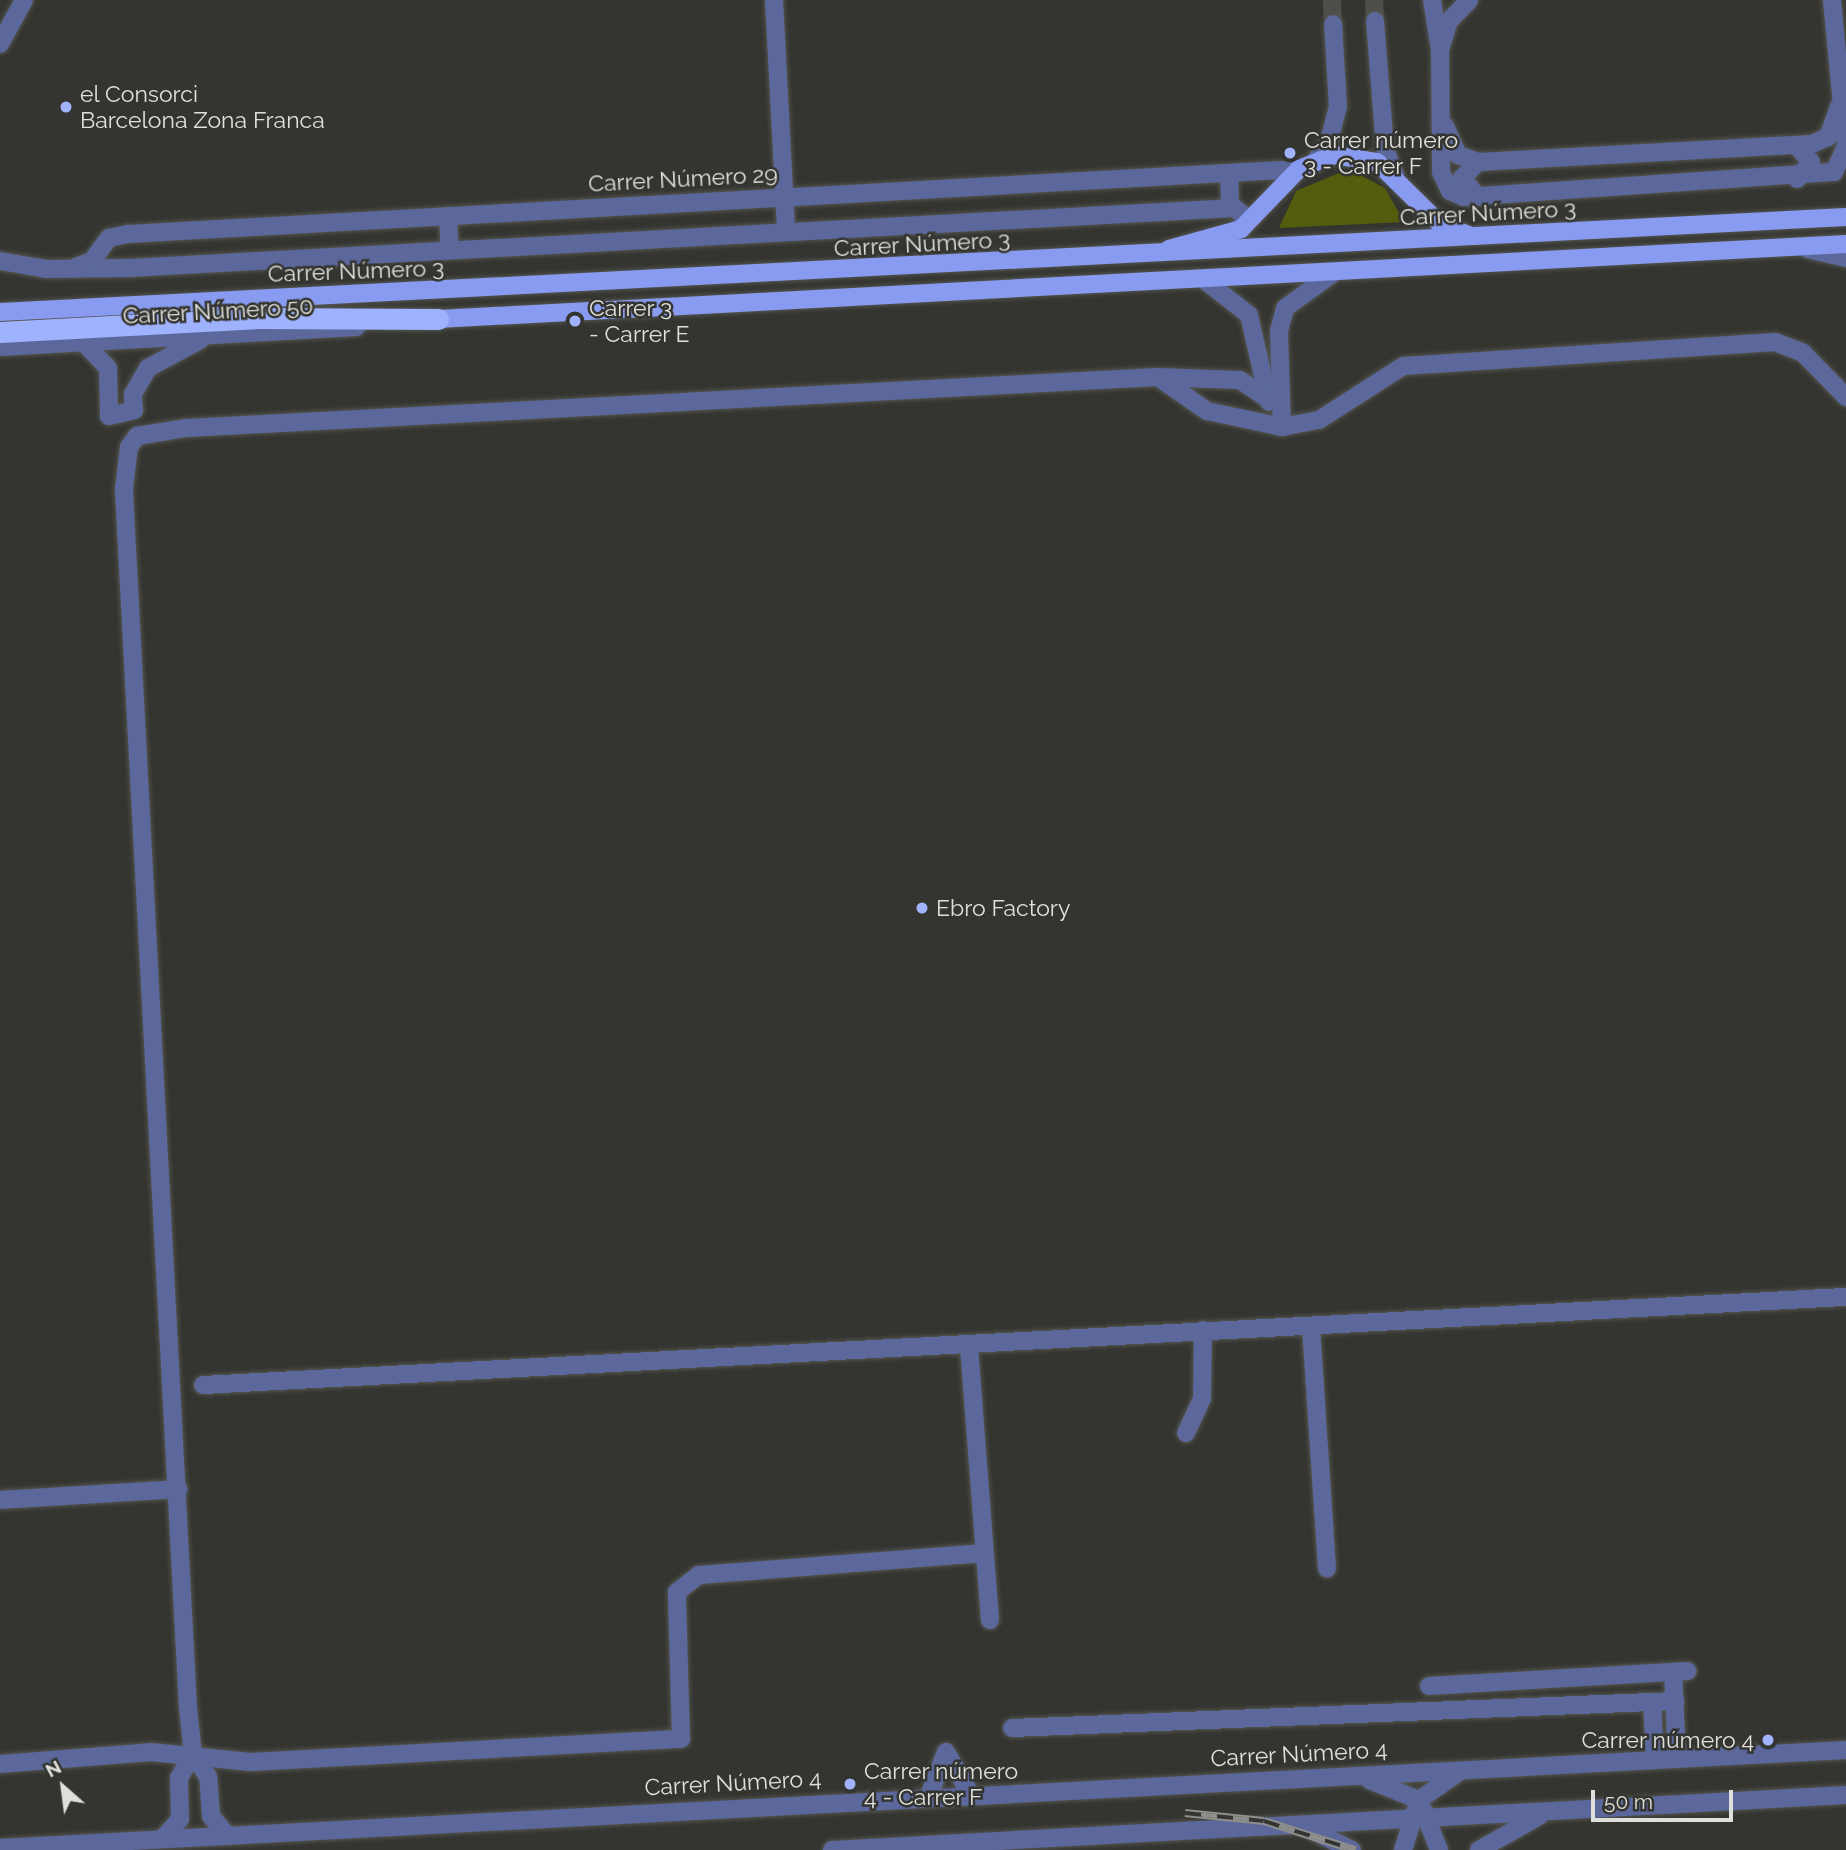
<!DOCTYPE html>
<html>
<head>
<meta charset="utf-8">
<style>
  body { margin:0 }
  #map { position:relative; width:1846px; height:1850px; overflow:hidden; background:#343530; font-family:Raleway,sans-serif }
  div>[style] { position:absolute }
  .green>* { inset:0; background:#545c0d }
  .minor-tunnel>* { height:18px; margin-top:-9px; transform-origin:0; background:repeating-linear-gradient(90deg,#4e4e4a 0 18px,transparent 0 27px) }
  .roads { filter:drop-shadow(0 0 2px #53544f) drop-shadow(0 0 2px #53544f) }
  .minor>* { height:18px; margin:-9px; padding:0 9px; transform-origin:9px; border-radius:9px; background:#5c689c }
  .major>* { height:18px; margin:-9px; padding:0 9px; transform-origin:9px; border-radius:9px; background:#889bf0 }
  .highway>* { height:21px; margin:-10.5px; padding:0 10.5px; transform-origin:10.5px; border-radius:10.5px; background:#9fb2fe }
  .rail>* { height:8px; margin-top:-4px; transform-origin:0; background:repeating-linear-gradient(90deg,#343530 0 16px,#8e8e8a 0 32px); box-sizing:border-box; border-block:2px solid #8e8e8a }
  .dots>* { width:19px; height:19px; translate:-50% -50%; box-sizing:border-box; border:4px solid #343530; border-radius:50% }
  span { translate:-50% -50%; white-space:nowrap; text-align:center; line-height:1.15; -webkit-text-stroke:5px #343530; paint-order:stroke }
  .poi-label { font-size:23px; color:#dfdfdc }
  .left { translate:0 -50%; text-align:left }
  .right { translate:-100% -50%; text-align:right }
  .street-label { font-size:23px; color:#dfdfdc }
  .north { position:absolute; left:28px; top:1752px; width:70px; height:70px; -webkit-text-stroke:5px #343530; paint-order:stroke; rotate:332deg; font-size:19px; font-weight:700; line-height:28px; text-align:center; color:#dfdfdc }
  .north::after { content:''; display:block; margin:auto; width:24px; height:32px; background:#dfdfdc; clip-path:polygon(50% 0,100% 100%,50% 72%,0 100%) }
  .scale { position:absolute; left:1591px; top:1790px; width:142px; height:32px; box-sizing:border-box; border:4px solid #dfdfdc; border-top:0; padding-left:9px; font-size:21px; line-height:24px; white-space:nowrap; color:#dfdfdc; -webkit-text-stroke:5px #343530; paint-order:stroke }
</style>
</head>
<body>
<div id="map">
  <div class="green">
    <div style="clip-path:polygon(1339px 173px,1362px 176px,1385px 188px,1404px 222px,1279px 228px,1296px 191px)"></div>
  </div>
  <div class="minor-tunnel">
    <div style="left:1332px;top:0;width:24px;rotate:88deg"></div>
    <div style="left:1374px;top:0;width:21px;rotate:87deg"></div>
  </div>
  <div class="roads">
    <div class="minor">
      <div style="left:774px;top:0;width:232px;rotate:87deg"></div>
      <div style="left:1432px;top:0;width:51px;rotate:80.9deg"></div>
      <div style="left:1440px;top:50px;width:122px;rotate:89.5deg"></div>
      <div style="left:1441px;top:172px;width:21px;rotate:65deg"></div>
      <div style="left:1450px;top:191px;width:15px;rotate:23deg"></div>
      <div style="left:1464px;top:197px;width:371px;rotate:-3.9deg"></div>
      <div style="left:1834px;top:172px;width:29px;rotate:-65deg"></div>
      <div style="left:1846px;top:146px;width:147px;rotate:-95.5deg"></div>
      <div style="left:1375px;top:21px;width:128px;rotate:85.5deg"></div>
      <div style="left:1385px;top:149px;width:28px;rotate:69deg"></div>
      <div style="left:0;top:44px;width:50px;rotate:-61.4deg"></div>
      <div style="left:1440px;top:50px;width:30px;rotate:-73deg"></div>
      <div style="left:1449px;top:21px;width:29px;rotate:-46deg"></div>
      <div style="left:1445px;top:126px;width:32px;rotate:66deg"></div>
      <div style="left:1458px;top:155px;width:21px;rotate:19deg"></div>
      <div style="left:1478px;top:162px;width:334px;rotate:-3.1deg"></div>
      <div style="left:1812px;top:144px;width:17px;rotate:-24deg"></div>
      <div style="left:1828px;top:137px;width:32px;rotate:-70deg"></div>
      <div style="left:1796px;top:145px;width:23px;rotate:49deg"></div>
      <div style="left:1811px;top:162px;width:22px;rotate:129deg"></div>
      <div style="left:1316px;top:160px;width:22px;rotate:-54deg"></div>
      <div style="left:1329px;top:142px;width:36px;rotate:-76deg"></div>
      <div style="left:1338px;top:107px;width:83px;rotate:-93.4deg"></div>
      <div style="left:1478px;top:162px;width:23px;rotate:135deg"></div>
      <div style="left:1462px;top:178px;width:25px;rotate:50deg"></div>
      <div style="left:1229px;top:173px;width:35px;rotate:88deg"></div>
      <div style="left:448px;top:216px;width:34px;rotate:87deg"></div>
      <div style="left:1807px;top:249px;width:40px;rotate:13deg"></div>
      <div style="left:0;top:261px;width:48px;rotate:9.7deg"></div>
      <div style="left:47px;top:269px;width:82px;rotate:-0.7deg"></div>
      <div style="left:129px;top:268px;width:1107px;rotate:-3.11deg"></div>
      <div style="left:1234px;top:208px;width:14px;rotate:36deg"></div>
      <div style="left:1245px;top:216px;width:14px;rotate:107deg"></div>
      <div style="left:76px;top:267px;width:17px;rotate:-21deg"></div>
      <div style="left:92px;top:261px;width:29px;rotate:-54deg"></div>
      <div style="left:109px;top:238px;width:19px;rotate:-12deg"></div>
      <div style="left:128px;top:234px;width:1173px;rotate:-3.18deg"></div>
      <div style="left:1203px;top:279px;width:58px;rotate:38deg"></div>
      <div style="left:1249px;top:315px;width:89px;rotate:77.1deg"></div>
      <div style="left:83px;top:342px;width:36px;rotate:46deg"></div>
      <div style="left:108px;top:368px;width:48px;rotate:88.8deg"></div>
      <div style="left:109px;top:416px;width:26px;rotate:-13deg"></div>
      <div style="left:134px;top:410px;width:16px;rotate:-94deg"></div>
      <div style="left:133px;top:394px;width:30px;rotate:-60deg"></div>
      <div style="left:148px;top:368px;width:59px;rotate:-28.3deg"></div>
      <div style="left:0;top:347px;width:357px;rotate:-3.2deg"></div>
      <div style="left:1158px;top:377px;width:60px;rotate:34.8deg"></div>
      <div style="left:1207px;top:411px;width:77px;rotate:12deg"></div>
      <div style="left:1282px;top:427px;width:38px;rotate:-11deg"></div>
      <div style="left:1319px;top:420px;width:100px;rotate:-32.7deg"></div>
      <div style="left:1403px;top:366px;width:373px;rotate:-3.7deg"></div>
      <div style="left:1775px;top:342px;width:30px;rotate:21deg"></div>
      <div style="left:1803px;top:353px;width:62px;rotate:45.7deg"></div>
      <div style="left:1282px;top:427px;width:96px;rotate:-91.8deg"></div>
      <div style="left:1279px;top:331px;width:24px;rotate:-75deg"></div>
      <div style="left:1285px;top:308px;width:62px;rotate:-35.8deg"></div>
      <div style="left:1311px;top:1327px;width:242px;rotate:86.2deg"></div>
      <div style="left:969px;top:1347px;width:274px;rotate:85.6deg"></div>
      <div style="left:203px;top:1385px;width:1645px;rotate:-3.07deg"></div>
      <div style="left:1186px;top:1433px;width:38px;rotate:-65deg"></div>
      <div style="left:1202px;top:1398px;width:68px;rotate:-89.2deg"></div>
      <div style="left:0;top:1500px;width:179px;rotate:-3.5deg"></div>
      <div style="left:1673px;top:1672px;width:86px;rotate:87.3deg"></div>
      <div style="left:1429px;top:1686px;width:259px;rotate:-3.3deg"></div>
      <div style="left:1652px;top:1702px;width:57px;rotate:87deg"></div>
      <div style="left:1012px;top:1728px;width:664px;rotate:-2.33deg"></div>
      <div style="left:0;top:1764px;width:151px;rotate:-4.5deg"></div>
      <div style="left:151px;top:1752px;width:100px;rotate:5.7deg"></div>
      <div style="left:251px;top:1762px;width:431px;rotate:-3.1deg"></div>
      <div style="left:681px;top:1739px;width:147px;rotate:-91.6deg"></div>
      <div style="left:677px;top:1592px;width:28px;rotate:-38deg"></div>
      <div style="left:699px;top:1575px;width:284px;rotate:-4.4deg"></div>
      <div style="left:1369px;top:1780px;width:54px;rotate:21.8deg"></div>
      <div style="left:1419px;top:1800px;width:54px;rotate:68.2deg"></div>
      <div style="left:928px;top:1798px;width:49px;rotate:-68.6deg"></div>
      <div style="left:946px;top:1752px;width:50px;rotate:59.8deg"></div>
      <div style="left:1307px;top:1828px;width:50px;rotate:26.1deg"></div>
      <div style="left:227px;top:1835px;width:25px;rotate:-130deg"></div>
      <div style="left:211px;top:1816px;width:39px;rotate:-94deg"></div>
      <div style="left:208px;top:1777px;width:27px;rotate:-123deg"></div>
      <div style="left:193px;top:1754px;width:46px;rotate:-96.2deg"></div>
      <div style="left:188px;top:1708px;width:1221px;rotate:-93.01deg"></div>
      <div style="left:124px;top:489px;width:42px;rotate:-83.2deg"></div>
      <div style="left:129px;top:447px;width:14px;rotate:-54deg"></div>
      <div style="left:137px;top:436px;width:50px;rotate:-9.3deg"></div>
      <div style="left:186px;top:428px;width:973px;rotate:-3deg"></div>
      <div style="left:1158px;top:377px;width:82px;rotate:2.1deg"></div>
      <div style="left:1240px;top:380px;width:34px;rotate:34deg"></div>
      <div style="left:162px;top:1839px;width:27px;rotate:-48deg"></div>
      <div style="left:180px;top:1819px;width:41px;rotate:-91.4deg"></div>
      <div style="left:179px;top:1778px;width:28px;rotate:-60deg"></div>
      <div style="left:0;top:1848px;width:1849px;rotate:-3.04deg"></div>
      <div style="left:832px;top:1850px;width:1015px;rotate:-3.1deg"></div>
      <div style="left:1403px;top:1850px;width:52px;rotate:-72.3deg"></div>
      <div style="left:1419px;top:1800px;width:49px;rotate:-35deg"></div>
      <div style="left:1479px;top:1850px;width:69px;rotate:-29.5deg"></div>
    </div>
    <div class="major">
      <div style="left:1169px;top:249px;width:75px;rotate:-15.5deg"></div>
      <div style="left:1241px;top:229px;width:83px;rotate:-46deg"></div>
      <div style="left:1299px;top:169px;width:38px;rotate:-22deg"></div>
      <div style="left:1334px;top:155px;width:44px;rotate:9.2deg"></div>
      <div style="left:1377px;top:162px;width:88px;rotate:44.5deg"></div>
      <div style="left:1440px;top:224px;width:31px;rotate:21deg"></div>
      <div style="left:0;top:312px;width:1848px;rotate:-2.95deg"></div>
      <div style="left:438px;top:319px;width:1410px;rotate:-3.05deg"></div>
    </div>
    <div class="highway">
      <div style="left:0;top:332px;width:255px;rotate:-3.1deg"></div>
      <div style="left:255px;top:318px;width:183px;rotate:0.3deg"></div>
    </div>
  </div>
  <div class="rail">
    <div style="left:1185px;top:1813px;width:79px;rotate:5.8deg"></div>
    <div style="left:1264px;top:1821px;width:96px;rotate:17.7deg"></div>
  </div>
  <div class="dots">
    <div style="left:66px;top:107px;background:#a1b3fd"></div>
    <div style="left:1290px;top:153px;background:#a1b3fd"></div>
    <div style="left:575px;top:321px;background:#a1b3fd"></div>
    <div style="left:922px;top:908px;background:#a1b3fd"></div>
    <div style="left:1768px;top:1740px;background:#a1b3fd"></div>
    <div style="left:850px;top:1784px;background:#a1b3fd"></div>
  </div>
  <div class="poi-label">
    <span class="left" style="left:80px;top:107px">el Consorci<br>Barcelona Zona Franca</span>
    <span class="left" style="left:1304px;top:153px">Carrer número<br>3 - Carrer F</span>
    <span class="left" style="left:589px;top:321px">Carrer 3<br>- Carrer E</span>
    <span class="left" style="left:936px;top:908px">Ebro Factory</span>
    <span class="right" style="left:1754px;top:1740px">Carrer número 4</span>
    <span class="left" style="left:864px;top:1784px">Carrer número<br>4 - Carrer F</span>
  </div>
  <div class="street-label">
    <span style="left:683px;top:179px;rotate:-3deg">Carrer Número 29</span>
    <span style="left:1488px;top:213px;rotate:-3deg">Carrer Número 3</span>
    <span style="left:922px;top:244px;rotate:-3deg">Carrer Número 3</span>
    <span style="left:356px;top:271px;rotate:-2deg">Carrer Número 3</span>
    <span style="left:218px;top:311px;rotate:-3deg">Carrer Número 50</span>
    <span style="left:1299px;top:1754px;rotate:-3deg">Carrer Número 4</span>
    <span style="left:733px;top:1783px;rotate:-3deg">Carrer Número 4</span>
  </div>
  <div class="north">N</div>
  <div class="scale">50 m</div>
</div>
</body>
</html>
